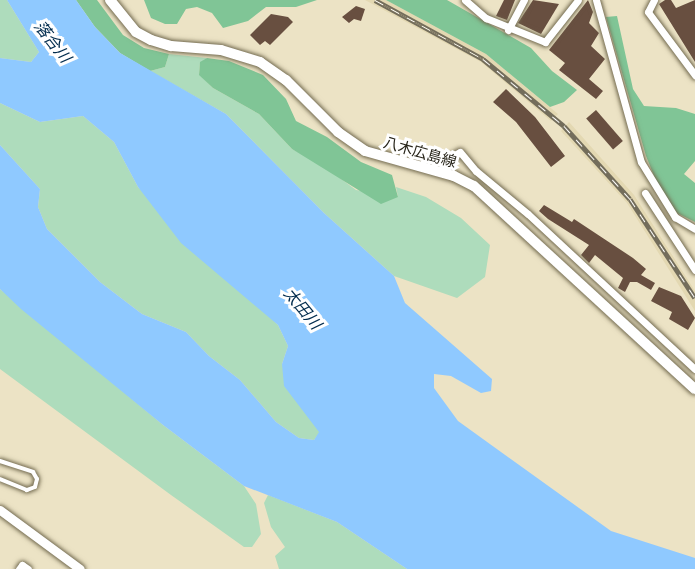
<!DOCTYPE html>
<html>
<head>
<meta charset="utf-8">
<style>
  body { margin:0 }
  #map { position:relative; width:695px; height:569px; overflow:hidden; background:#ece3c5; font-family:Montserrat,"Noto Sans JP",sans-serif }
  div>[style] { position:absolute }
  .built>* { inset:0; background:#e3d8b2 }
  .green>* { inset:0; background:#aedcbc }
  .forest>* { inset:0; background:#80c596 }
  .water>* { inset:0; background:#8fc9ff }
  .building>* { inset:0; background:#684f40; transform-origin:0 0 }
  .roads { filter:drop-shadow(0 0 2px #736b50) drop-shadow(0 0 2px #736b50) }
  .service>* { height:4px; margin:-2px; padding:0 2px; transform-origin:2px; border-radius:2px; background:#fff }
  .minor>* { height:7px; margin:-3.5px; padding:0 3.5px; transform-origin:3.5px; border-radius:3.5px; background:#fff }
  .tertiary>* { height:9px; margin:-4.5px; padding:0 4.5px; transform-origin:4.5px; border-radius:4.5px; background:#fff }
  .secondary>* { height:10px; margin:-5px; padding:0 5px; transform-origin:5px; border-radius:5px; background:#fff }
  .rail>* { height:5px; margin-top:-2.5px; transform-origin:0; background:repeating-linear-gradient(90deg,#fff 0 9px,#736d5b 0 18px); box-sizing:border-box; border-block:2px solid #736d5b }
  span { translate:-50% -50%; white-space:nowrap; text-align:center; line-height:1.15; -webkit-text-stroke:6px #fff; paint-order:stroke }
  .street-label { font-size:15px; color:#28251a }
  .water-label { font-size:16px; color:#002b4d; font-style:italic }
</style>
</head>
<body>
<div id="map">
  <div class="built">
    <div style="clip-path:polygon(365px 0,386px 0,486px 54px,558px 114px,551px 121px,481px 62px)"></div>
    <div style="clip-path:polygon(569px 122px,634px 195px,695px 291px,695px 311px,627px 203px,561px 131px)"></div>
  </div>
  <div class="green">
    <div style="clip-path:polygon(0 0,7px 0,39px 52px,31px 62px,0 58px)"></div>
    <div style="clip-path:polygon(169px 54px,207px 58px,200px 63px,199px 74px,213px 88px,259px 114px,292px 149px,321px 164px,356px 190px,398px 197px,396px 187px,426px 197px,461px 218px,490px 245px,485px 277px,457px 298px,394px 276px,324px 213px,226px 114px,150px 71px,165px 67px)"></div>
    <div style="clip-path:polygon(0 103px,40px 122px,83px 116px,114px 142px,138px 187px,278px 325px,288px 346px,282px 364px,320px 432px,314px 440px,299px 438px,276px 422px,240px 380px,209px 356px,186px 332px,142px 314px,100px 282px,47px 229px,38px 207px,40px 189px,0 145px)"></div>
    <div style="clip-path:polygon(0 289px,163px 425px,244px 486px,256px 504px,261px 534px,252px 547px,244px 547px,171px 495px,0 369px)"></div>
    <div style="clip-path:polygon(268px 495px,337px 522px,407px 569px,279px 569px,275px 556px,285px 547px,271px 527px,264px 503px)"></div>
  </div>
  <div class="forest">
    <div style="clip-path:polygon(76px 0,97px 0,123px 35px,144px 48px,169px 54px,165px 67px,150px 71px,120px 53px,95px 27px)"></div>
    <div style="clip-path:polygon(144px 0,317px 0,296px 7px,266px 7px,248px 21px,223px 28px,212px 13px,197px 7px,186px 9px,177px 24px,165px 24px,151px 18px)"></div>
    <div style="clip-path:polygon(386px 0,447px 0,531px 48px,552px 71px,577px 90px,564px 102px,550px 107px,486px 54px)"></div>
    <div style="clip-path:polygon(617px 16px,633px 89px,644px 106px,676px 108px,695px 114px,695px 161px,684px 174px,695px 183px,695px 222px,677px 213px,657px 183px,646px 156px,606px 17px)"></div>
    <div style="clip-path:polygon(207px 58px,229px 61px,263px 75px,286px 99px,296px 121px,327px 137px,361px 162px,392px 175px,398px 197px,381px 204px,292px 149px,259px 114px,213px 88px,199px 75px,200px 62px)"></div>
  </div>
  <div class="water">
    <div style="clip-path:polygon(7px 0,76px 0,95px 27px,120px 53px,226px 114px,324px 213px,394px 276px,405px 303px,492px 379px,491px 391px,481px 393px,451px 376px,434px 374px,434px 388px,458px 421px,611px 531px,695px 558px,695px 569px,407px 569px,337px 522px,244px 486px,163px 425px,21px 309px,0 289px,0 145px,40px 189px,38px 207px,47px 229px,100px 282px,142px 314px,186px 332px,209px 356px,240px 380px,276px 422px,299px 438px,314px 440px,319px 432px,284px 386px,282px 364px,288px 346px,278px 325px,181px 243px,138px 187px,114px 142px,83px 116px,40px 122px,0 103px,0 58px,31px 62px,39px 52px)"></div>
  </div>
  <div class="building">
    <div style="clip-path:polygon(504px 0,515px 0,507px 20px,496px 16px)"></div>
    <div style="clip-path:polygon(533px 0,559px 4px,541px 34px,518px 23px)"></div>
    <div style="clip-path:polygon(588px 0,593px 12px,589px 23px,599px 33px,591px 46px,605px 59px,589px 79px,603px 91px,596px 99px,559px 70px,565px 63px,549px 50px)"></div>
    <div style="clip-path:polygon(665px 0,671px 0,676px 8px,695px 0,695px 62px,659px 4px)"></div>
    <div style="clip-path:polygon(356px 6px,365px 9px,361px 21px,354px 19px,349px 23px,342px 17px)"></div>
    <div style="clip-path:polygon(271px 14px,288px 17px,293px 22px,270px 45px,265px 41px,260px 45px,250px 35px)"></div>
    <div style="clip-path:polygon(506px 89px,535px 117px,565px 156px,551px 167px,516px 122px,493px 102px)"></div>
    <div style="left:596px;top:110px;width:41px;height:13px;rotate:49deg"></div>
    <div style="clip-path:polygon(544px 205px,572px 222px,574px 219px,633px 258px,646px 269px,641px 275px,655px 283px,651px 290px,637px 282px,630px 282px,625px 292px,618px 288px,623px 278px,595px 255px,589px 263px,581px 255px,589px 245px,548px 219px,539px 211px)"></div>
    <div style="clip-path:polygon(659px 287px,681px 296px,695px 318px,688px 330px,669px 319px,672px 312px,651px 301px)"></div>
  </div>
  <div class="roads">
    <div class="service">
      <div style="left:0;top:461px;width:35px;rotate:18deg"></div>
      <div style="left:33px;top:472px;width:8px;rotate:60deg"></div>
      <div style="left:37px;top:479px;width:8px;rotate:104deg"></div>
      <div style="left:35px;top:487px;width:9px;rotate:159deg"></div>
      <div style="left:27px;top:490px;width:29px;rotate:-158deg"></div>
    </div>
    <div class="minor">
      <div style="left:465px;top:0;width:28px;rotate:41deg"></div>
      <div style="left:486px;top:18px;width:64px;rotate:22.1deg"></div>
      <div style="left:545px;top:42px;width:53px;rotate:-51.8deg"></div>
      <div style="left:596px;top:0;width:168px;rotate:74.5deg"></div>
      <div style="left:641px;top:162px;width:65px;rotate:58.3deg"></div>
      <div style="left:675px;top:217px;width:23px;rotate:31deg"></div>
      <div style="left:654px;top:0;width:13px;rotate:117deg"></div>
      <div style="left:648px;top:12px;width:79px;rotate:53.3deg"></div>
      <div style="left:508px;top:30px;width:34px;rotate:-62deg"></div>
      <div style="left:445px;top:173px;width:17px;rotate:-69deg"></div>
      <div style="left:451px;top:157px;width:10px;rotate:-29deg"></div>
      <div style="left:460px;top:152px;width:25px;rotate:50deg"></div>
      <div style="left:476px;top:171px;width:67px;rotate:39.6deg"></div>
      <div style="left:528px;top:214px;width:228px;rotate:42.9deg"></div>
      <div style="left:645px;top:193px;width:92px;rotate:57deg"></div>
      <div style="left:19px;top:569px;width:5px;rotate:-53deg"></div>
      <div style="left:22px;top:565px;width:7px;rotate:34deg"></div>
    </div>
    <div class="tertiary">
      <div style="left:0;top:510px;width:99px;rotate:36.4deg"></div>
    </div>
    <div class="secondary">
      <div style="left:110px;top:0;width:41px;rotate:50.9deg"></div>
      <div style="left:136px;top:32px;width:17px;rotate:28deg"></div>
      <div style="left:151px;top:40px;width:21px;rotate:17deg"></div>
      <div style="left:171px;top:46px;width:50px;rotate:4.6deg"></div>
      <div style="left:221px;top:50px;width:41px;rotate:17.1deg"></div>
      <div style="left:260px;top:62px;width:32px;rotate:35deg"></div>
      <div style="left:286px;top:80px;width:74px;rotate:45deg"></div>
      <div style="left:338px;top:132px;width:33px;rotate:35deg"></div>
      <div style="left:365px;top:151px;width:92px;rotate:15.7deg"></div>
      <div style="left:454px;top:176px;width:22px;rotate:27deg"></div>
      <div style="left:474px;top:186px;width:300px;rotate:42.6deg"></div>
    </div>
  </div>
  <div class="rail">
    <div style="left:375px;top:0;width:123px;rotate:28.6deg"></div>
    <div style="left:483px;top:59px;width:105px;rotate:39.6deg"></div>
    <div style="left:564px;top:126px;width:98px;rotate:47.9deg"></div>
    <div style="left:630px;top:199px;width:118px;rotate:56.7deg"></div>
  </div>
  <div class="street-label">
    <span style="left:420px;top:152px;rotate:16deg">八木広島線</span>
  </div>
  <div class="water-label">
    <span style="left:52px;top:42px;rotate:52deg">落合川</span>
    <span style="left:302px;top:309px;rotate:50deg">太田川</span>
  </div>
</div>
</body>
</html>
